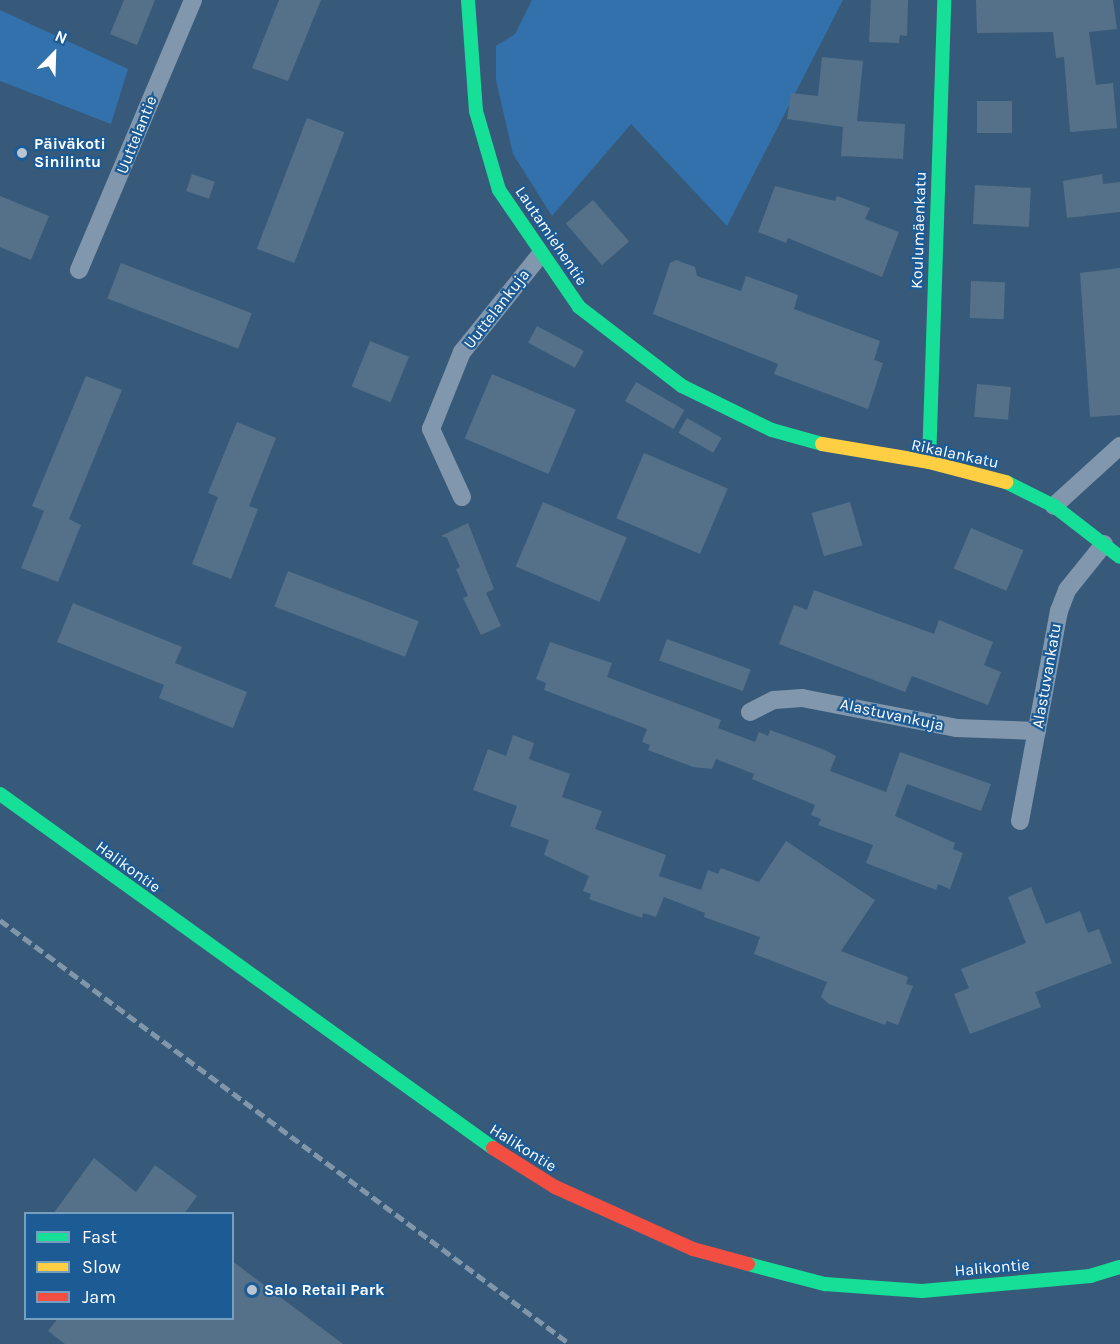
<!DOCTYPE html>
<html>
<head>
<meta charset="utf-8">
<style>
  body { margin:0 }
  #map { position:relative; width:1120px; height:1344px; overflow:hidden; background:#385a7a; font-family:Karla,sans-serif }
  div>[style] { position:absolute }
  .green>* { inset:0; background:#3271ab }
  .building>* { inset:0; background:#557089; transform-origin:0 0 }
  .street>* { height:18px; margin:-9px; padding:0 9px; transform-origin:9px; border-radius:9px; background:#8197ad }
  .fast>* { height:14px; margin:-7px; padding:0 7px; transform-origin:7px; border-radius:7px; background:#16e098 }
  .slow>* { height:14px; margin:-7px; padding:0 7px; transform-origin:7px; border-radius:7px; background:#ffcf43 }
  .jam>* { height:14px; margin:-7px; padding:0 7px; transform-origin:7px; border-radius:7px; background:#f24e42 }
  .rail>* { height:4.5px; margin-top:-2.25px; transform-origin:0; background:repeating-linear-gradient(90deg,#8096ab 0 10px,transparent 0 14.5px) }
  .dots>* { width:16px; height:16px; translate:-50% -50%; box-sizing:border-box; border:3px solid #1d5b95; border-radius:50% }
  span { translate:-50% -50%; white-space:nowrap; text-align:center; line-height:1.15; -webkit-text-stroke:4.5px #1d5b95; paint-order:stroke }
  .street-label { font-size:16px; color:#fff }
  .poi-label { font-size:16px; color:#fff; font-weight:700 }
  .left { translate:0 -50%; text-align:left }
  .legend { position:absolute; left:24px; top:1212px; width:210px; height:108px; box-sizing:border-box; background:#1d5b95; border:2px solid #779dbf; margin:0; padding:8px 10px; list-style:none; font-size:18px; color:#fff }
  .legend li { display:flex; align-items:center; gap:12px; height:30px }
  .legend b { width:30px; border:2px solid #779dbf }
  .north { position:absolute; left:24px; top:24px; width:60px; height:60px; -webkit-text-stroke:4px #1d5b95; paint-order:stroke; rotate:23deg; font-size:16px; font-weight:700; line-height:24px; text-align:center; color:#fff }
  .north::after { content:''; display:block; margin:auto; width:21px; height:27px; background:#fff; clip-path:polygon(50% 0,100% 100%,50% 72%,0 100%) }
</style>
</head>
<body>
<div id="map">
  <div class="green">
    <div style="clip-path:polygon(532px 0,843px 0,727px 226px,631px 124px,552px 216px,513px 154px,496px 80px,496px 46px,515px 34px)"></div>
    <div style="clip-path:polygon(0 10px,128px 69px,111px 124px,0 81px)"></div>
  </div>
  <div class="building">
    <div style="clip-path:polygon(124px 0,155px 0,137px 45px,110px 34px)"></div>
    <div style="clip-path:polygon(279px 0,321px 0,288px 81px,252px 68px)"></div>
    <div style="clip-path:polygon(871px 0,908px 0,907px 36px,900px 35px,899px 43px,869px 42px)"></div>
    <div style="clip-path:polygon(976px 0,1113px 0,1117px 29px,1089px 32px,1096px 85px,1113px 83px,1117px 128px,1070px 132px,1064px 57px,1056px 58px,1053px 32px,977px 33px)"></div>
    <div style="clip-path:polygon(822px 57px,863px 61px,857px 121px,905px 124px,903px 159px,841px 156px,843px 127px,787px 119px,791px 93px,818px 96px)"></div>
    <div style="left:977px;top:101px;width:35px;height:32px"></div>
    <div style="left:307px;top:118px;width:40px;height:140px;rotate:21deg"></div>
    <div style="left:192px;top:174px;width:24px;height:18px;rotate:19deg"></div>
    <div style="clip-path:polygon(1102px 174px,1103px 184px,1120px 182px,1120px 212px,1067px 218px,1063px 181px)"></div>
    <div style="left:975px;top:185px;width:56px;height:39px;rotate:3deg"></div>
    <div style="clip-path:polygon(775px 186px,835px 201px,837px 196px,870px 208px,865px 219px,899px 232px,882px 277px,788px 238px,786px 243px,758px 232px)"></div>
    <div style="clip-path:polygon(0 196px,49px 216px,31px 260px,0 247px)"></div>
    <div style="left:593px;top:200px;width:55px;height:36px;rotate:49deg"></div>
    <div style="clip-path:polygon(676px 260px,695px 267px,697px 276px,741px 291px,746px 276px,798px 295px,794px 309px,880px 341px,874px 360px,883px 363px,868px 409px,774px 374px,778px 364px,653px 314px,670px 263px)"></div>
    <div style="left:121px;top:263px;width:140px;height:38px;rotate:21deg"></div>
    <div style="clip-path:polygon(1120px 268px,1120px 415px,1090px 417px,1080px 273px)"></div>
    <div style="left:971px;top:281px;width:34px;height:37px;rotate:2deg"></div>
    <div style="left:537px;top:326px;width:53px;height:19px;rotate:28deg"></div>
    <div style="left:370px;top:341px;width:42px;height:49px;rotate:22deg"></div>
    <div style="left:492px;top:374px;width:91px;height:70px;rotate:23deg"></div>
    <div style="clip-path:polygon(86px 376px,122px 390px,69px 519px,81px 525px,58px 582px,21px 568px,44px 511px,32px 506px)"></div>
    <div style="left:636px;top:382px;width:56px;height:22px;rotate:30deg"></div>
    <div style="left:977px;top:384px;width:34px;height:33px;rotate:5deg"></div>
    <div style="left:687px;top:418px;width:40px;height:17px;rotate:30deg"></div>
    <div style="clip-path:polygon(237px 422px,276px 438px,249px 506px,258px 509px,231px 579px,192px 564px,218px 497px,208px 493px)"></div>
    <div style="left:644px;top:453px;width:91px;height:71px;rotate:23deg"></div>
    <div style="left:543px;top:502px;width:91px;height:70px;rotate:23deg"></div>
    <div style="left:850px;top:502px;width:45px;height:40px;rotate:74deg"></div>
    <div style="clip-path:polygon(468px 523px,494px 589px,486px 593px,501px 626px,481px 635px,463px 598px,468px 596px,456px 569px,460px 567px,447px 538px,441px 536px)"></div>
    <div style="left:971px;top:528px;width:57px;height:44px;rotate:23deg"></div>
    <div style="left:288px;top:571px;width:140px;height:38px;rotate:21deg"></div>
    <div style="clip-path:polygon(814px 590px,934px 634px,939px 620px,993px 642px,984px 665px,1001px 672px,988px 705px,912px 676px,905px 692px,779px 644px,794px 605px,807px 610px)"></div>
    <div style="clip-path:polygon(73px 603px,182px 647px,175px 663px,247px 692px,233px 728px,159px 698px,164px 685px,57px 642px)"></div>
    <div style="left:667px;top:639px;width:89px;height:23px;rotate:20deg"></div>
    <div style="clip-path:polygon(550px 642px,612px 663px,607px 677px,721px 720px,718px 728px,755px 742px,759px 732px,768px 736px,770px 730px,825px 750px,836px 756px,830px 771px,886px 792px,900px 752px,991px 784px,981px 811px,907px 784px,895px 816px,955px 843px,953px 849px,963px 853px,950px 889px,938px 884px,936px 890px,866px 863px,873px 845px,818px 825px,821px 819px,811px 815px,815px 805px,752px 779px,754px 774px,716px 759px,712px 769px,693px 767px,648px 750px,650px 745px,642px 742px,647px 729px,544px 690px,546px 683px,536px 679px)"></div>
    <div style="clip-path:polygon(513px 735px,534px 743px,529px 759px,570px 774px,562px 797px,602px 811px,595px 829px,666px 855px,659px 876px,701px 890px,708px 870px,718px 874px,721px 868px,759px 882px,786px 841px,875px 900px,841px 951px,908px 977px,906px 984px,913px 986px,898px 1025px,887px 1021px,885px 1025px,829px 1004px,821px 997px,827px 982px,754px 954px,760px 937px,704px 917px,705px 913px,664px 897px,656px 917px,643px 913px,642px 918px,589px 899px,591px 894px,583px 891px,589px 876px,544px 855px,549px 840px,510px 826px,517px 806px,473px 790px,488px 749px,506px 756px)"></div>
    <div style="clip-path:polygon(1031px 887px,1046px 924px,1080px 911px,1088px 933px,1099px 929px,1112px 963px,1035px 992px,1041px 1007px,970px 1034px,954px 994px,969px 988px,961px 969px,1026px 943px,1008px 897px)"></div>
    <div style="clip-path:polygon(94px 1158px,136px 1192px,155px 1165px,197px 1196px,184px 1214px,53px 1214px)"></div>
    <div style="clip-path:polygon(232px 1261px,343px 1344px,65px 1344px,48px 1331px,58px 1318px,232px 1318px)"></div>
  </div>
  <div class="street">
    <div style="left:79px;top:270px;width:293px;rotate:-67.1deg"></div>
    <div style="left:462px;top:497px;width:75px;rotate:-114.5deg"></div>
    <div style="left:431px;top:429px;width:83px;rotate:-68.1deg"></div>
    <div style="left:462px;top:352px;width:124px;rotate:-51.2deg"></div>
    <div style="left:1054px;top:506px;width:89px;rotate:-42.3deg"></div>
    <div style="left:750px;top:712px;width:27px;rotate:-27deg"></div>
    <div style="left:774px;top:700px;width:28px;rotate:-4deg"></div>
    <div style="left:802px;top:698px;width:157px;rotate:11deg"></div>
    <div style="left:956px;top:728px;width:81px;rotate:2.1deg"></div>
    <div style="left:1020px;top:821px;width:214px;rotate:-79.5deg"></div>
    <div style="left:1059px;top:611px;width:22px;rotate:-69deg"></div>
    <div style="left:1067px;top:590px;width:59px;rotate:-51.2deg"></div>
  </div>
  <div class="fast">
    <div style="left:468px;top:0;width:111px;rotate:85.9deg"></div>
    <div style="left:476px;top:111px;width:82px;rotate:73.8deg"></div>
    <div style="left:499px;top:190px;width:142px;rotate:55.6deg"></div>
    <div style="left:579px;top:307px;width:130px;rotate:37.5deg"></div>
    <div style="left:682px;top:386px;width:100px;rotate:26.1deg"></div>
    <div style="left:772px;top:430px;width:52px;rotate:15.6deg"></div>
    <div style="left:929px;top:462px;width:462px;rotate:-88.1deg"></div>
    <div style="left:1006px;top:482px;width:54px;rotate:26.6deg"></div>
    <div style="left:1054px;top:506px;width:83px;rotate:37.7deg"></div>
    <div style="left:0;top:794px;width:607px;rotate:35.68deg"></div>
    <div style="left:748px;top:1264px;width:80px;rotate:14.6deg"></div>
    <div style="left:825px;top:1284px;width:97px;rotate:4.1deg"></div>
    <div style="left:922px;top:1291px;width:169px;rotate:-5.1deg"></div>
    <div style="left:1090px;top:1276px;width:31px;rotate:-17deg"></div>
  </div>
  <div class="slow">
    <div style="left:822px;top:444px;width:109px;rotate:9.5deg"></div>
    <div style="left:929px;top:462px;width:80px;rotate:14.6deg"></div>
  </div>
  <div class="jam">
    <div style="left:493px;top:1148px;width:73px;rotate:32.2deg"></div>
    <div style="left:555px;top:1187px;width:151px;rotate:24.2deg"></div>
    <div style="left:693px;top:1249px;width:57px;rotate:15.3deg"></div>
  </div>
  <div class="rail">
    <div style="left:0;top:920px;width:710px;rotate:36.64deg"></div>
  </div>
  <div class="dots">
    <div style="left:22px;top:153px;background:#b9c5d0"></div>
    <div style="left:252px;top:1290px;background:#b9c5d0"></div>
  </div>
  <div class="street-label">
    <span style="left:137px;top:135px;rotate:-68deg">Uuttelantie</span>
    <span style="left:919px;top:230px;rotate:-88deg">Koulumäenkatu</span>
    <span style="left:551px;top:236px;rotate:56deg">Lautamiehentie</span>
    <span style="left:497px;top:309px;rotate:-52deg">Uuttelankuja</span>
    <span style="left:955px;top:454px;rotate:12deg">Rikalankatu</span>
    <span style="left:1047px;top:676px;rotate:-80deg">Alastuvankatu</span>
    <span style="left:892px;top:715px;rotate:12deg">Alastuvankuja</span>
    <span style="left:128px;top:867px;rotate:36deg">Halikontie</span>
    <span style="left:523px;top:1148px;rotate:32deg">Halikontie</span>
    <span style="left:992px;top:1268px;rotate:-5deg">Halikontie</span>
  </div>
  <div class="poi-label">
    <span class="left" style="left:34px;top:153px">Päiväkoti<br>Sinilintu</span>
    <span class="left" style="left:264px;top:1290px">Salo Retail Park</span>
  </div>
  <ul class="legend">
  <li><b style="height:8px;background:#16e098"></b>Fast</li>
  <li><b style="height:8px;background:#ffcf43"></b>Slow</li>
  <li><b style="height:8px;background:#f24e42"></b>Jam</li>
  </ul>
  <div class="north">N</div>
</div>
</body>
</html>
